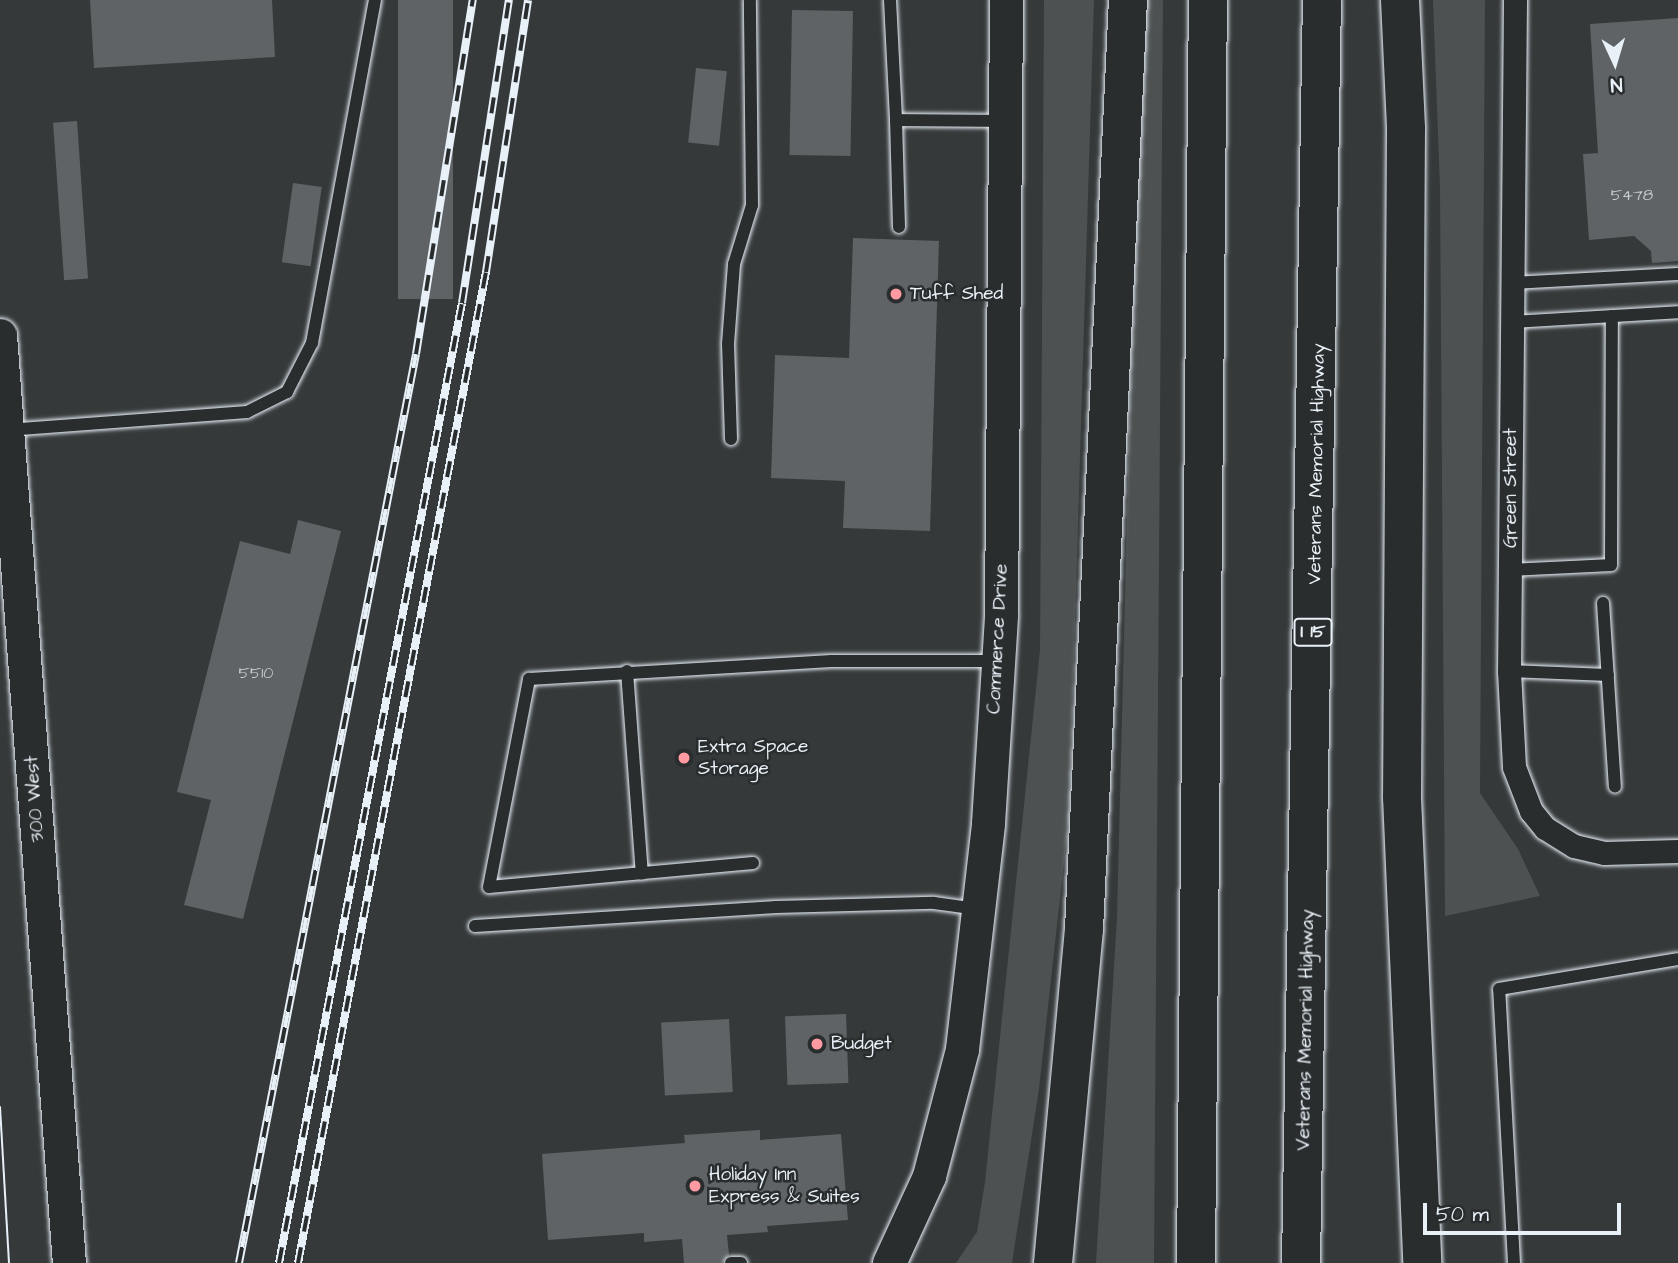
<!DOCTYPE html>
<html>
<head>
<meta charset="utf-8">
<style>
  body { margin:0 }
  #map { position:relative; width:1678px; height:1263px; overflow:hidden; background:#35393a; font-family:"Architects Daughter",sans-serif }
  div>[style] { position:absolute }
  .green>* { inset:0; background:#4d5152 }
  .building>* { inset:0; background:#5f6365; transform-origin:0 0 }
  .roads { filter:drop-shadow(0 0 2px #e8f1f8) drop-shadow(0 0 2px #e8f1f8) }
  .lane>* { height:12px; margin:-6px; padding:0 6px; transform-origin:6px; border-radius:6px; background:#2a2d2e }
  .street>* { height:23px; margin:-11.5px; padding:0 11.5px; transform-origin:11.5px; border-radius:11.5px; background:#2a2d2e }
  .secondary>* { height:33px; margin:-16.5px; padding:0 16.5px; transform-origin:16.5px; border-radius:16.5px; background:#2a2d2e }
  .highway>* { height:38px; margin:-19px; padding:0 19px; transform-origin:19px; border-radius:19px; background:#2a2d2e }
  .tram>* { height:2px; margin:-1px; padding:0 1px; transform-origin:1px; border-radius:1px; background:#e8f1f8 }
  .rail>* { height:8px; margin-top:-4px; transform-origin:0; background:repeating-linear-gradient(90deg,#2a2d2e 0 16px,#e8f1f8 0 32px); box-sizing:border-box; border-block:2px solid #e8f1f8 }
  .dots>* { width:19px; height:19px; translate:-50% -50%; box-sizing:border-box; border:4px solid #2a2d2e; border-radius:50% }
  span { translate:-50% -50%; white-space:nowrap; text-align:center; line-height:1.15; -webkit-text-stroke:5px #2a2d2e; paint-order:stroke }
  .number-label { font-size:16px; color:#c6ced3 }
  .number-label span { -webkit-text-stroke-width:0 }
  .shield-label span { padding:2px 5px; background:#2a2d2e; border:2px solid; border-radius:5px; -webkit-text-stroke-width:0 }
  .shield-label { font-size:18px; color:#e8f1f8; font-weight:700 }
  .poi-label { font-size:19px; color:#e8f1f8 }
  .left { translate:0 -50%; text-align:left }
  .street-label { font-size:19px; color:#e8f1f8 }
  .north { position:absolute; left:1580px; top:28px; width:70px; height:70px; -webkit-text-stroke:5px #2a2d2e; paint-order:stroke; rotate:176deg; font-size:19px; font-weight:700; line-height:28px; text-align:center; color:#e8f1f8 }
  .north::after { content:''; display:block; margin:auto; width:24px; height:32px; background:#e8f1f8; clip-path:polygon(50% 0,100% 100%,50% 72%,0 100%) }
  .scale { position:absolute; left:1423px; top:1203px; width:198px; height:32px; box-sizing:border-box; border:4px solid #e8f1f8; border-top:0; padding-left:9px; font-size:21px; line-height:24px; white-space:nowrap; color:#e8f1f8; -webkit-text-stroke:5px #2a2d2e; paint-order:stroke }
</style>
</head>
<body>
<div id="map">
  <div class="green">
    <div style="clip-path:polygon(1044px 0,1094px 0,1069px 816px,1039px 1089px,1012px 1263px,956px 1263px,977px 1232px,985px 1182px,1040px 650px)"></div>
    <div style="clip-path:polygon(1140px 0,1163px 0,1154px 1263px,1096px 1263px,1117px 917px)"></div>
    <div style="clip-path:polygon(1433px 0,1485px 0,1480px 793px,1518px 849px,1540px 896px,1445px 916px,1440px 188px)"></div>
  </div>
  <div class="building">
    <div style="clip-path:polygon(90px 0,272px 0,275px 57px,94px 68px)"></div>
    <div style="left:398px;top:0;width:55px;height:299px"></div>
    <div style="left:792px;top:10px;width:61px;height:145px;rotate:1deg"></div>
    <div style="clip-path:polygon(1678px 18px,1678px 261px,1652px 263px,1651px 251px,1634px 236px,1589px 240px,1583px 154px,1598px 153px,1590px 24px)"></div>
    <div style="left:696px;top:68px;width:31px;height:75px;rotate:6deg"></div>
    <div style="left:77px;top:121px;width:158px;height:24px;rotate:86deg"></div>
    <div style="left:293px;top:183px;width:29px;height:80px;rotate:8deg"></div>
    <div style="clip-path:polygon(853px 238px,939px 241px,930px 531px,843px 528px,845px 481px,771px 478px,775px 355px,849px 358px)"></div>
    <div style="clip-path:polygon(298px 520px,341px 531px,243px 919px,184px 905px,211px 800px,177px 792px,240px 541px,290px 554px)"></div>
    <div style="left:846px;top:1014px;width:69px;height:61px;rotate:88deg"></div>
    <div style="left:729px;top:1019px;width:73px;height:68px;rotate:87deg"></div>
    <div style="clip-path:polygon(760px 1130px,760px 1140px,841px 1134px,848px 1220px,767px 1226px,768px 1232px,727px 1235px,729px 1255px,722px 1263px,684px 1263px,682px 1239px,644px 1242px,644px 1233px,548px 1240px,542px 1154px,685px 1143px,684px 1135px)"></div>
  </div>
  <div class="roads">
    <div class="lane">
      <div style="left:890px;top:0;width:120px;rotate:87.1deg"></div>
      <div style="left:899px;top:227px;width:107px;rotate:-91.6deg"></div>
      <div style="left:896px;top:120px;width:109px;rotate:0.5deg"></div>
      <div style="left:1512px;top:283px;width:166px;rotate:-3.1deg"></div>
      <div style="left:1512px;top:322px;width:166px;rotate:-3.4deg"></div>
      <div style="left:7px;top:430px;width:241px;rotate:-4.3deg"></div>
      <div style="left:247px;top:412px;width:45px;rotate:-26.6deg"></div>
      <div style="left:287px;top:392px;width:55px;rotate:-63deg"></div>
      <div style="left:312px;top:343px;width:349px;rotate:-79.6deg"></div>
      <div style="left:731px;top:439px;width:95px;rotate:-91.8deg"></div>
      <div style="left:728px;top:344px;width:80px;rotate:-85.7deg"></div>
      <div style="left:734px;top:264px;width:62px;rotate:-73deg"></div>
      <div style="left:752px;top:205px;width:205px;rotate:-90.6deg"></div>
      <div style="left:1510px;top:570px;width:101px;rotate:-2.8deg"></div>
      <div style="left:1611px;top:565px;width:249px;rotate:-89.8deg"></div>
      <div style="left:1603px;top:603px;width:184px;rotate:86.3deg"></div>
      <div style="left:627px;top:671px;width:203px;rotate:85.8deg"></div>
      <div style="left:1509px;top:671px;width:99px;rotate:2.3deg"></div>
      <div style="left:753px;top:863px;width:265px;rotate:174.8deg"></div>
      <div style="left:489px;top:887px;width:212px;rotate:-79.1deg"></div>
      <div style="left:529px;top:679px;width:303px;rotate:-3.4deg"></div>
      <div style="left:831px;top:661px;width:167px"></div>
      <div style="left:475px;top:926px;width:302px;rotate:-3.6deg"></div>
      <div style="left:776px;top:907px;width:158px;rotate:-1.5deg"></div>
      <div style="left:934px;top:903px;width:43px;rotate:7.9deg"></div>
      <div style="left:731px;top:1263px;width:10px"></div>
      <div style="left:1514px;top:1263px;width:274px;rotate:-93.1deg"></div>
      <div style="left:1499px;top:989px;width:181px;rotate:-9.5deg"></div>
    </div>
    <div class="street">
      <div style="left:1515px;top:0;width:671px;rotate:90.51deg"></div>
      <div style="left:1509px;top:671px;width:96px;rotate:87deg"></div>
      <div style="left:1514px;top:767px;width:47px;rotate:68.9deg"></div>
      <div style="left:1531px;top:811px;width:22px;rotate:51deg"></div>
      <div style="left:1545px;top:828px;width:34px;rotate:32deg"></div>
      <div style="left:1574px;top:846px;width:31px;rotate:13deg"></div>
      <div style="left:1604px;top:853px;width:74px;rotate:-1.5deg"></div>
    </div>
    <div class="secondary">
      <div style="left:0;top:335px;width:931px;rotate:85.75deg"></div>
      <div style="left:889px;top:1263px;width:96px;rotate:-65.3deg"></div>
      <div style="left:929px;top:1176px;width:131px;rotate:-75.4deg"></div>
      <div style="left:962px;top:1049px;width:227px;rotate:-83.4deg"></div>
      <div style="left:988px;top:823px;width:209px;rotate:-86.4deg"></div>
      <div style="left:1001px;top:614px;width:614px;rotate:-89.53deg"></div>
    </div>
    <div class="highway">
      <div style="left:1400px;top:0;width:129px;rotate:87.3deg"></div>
      <div style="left:1406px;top:129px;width:668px;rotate:90.34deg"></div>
      <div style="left:1402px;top:797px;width:466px;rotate:87.5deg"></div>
      <div style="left:1053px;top:1263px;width:335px;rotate:-84.7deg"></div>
      <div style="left:1084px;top:929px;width:930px;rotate:-87.29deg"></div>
      <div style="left:1196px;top:1263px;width:1263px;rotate:-89.46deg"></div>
      <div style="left:1301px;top:1263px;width:1263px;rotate:-89.05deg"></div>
    </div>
  </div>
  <div class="tram">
    <div style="left:0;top:1107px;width:156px;rotate:86.7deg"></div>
  </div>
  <div class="rail">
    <div style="left:239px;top:1263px;width:926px;rotate:-78.98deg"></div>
    <div style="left:416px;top:354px;width:359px;rotate:-80.9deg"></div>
    <div style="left:279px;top:1263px;width:977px;rotate:-79.21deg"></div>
    <div style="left:462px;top:303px;width:307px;rotate:-81.2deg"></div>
    <div style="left:298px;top:1263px;width:1009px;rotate:-79.26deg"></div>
    <div style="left:486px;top:272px;width:275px;rotate:-81.2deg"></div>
  </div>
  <div class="dots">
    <div style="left:896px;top:294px;background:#ff9aa2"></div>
    <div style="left:684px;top:758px;background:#ff9aa2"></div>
    <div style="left:817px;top:1044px;background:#ff9aa2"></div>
    <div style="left:695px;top:1186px;background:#ff9aa2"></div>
  </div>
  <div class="number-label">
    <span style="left:1632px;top:195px">5478</span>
    <span style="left:256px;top:673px">5510</span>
  </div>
  <div class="shield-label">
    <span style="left:1313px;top:632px">I 15</span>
  </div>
  <div class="poi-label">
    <span class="left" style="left:910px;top:294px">Tuff Shed</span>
    <span class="left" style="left:698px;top:758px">Extra Space<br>Storage</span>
    <span class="left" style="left:831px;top:1044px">Budget</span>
    <span class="left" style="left:709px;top:1186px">Holiday Inn<br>Express &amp; Suites</span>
  </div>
  <div class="street-label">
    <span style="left:1317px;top:464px;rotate:-89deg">Veterans Memorial Highway</span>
    <span style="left:1511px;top:488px;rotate:-90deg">Green Street</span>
    <span style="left:998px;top:639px;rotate:-87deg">Commerce Drive</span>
    <span style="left:35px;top:799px;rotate:-94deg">300 West</span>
    <span style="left:1306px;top:1030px;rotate:-89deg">Veterans Memorial Highway</span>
  </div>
  <div class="north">N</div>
  <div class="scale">50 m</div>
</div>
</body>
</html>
